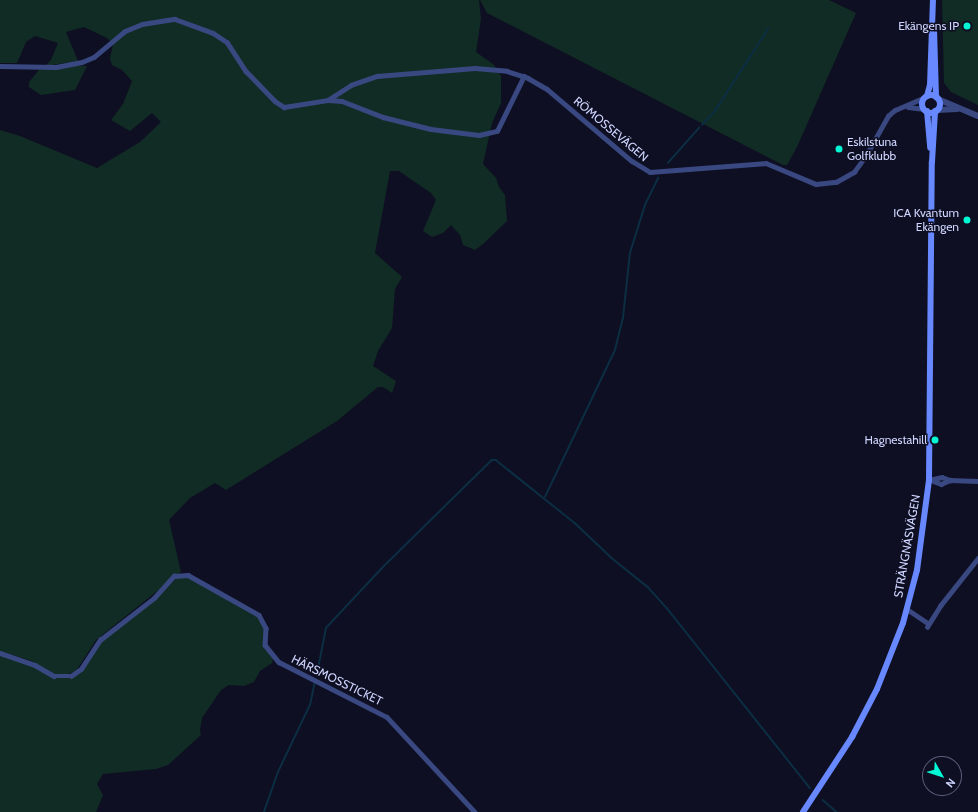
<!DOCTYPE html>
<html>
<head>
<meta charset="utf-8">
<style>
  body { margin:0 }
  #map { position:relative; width:978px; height:812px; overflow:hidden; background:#0e0f22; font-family:Cabin,sans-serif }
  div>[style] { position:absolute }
  .green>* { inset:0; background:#112c24 }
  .stream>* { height:1.5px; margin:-0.75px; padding:0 0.75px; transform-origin:0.75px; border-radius:0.75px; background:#0c2e43 }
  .minor>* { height:4.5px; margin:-2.25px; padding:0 2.25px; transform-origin:2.25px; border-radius:2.25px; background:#394881 }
  .tertiary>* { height:5.5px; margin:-2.75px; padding:0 2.75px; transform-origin:2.75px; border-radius:2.75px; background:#394881 }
  .secondary>* { height:6px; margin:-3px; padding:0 3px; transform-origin:3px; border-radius:3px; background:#6788fe }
  .secondary>.ring { margin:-3px; padding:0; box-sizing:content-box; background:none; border:6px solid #6788fe; border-radius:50% }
  .dots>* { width:11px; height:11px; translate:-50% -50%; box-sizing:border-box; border:2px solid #0e0f22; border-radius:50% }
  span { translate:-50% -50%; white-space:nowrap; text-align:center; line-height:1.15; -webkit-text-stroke:3px #0e0f22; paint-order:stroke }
  .poi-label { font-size:12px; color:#cfd5ff }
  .right { translate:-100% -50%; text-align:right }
  .left { translate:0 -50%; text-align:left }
  .street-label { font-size:12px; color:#cfd5ff }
  .north { position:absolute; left:922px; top:756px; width:40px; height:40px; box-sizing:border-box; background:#0e0f22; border:1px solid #5b5e7a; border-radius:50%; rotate:129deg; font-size:11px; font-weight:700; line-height:16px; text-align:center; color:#cfd5ff }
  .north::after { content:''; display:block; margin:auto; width:14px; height:18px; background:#02f8d4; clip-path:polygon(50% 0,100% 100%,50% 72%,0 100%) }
</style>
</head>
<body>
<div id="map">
  <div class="green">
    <div style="clip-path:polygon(0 0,479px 0,481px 19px,476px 52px,494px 65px,501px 76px,501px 103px,492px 123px,483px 164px,496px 178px,499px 187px,505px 195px,507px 221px,483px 244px,475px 250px,463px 245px,460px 235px,451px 225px,443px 233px,432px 237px,423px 231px,436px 200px,431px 193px,399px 171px,390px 171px,375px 253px,402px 277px,395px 289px,392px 328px,378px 351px,373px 366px,396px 381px,392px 393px,383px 387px,378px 387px,337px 421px,226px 490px,215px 483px,190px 498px,169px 520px,181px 572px,96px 640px,76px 671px,63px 676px,52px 674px,32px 661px,0 651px,0 130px,20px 136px,97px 168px,140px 142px,161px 122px,152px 113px,130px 131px,111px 120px,123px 104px,132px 81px,122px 70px,112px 65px,110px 58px,113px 44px,107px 38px,84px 27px,66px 32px,78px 61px,45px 66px,51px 60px,58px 43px,35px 36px,26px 42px,17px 63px,0 63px)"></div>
    <div style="clip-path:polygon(480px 0,829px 0,856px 13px,797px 147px,787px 165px,783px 165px,487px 13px)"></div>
    <div style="clip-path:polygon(942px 0,978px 0,978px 105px,951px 92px,944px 83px)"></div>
    <div style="clip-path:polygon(73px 66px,87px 66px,75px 90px,41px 95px,29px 87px,29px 82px,40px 69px)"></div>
    <div style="clip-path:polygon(184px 575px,258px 615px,265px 624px,265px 646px,273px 659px,272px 663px,260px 671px,254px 682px,244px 686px,229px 685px,221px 690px,202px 718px,200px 730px,201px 735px,168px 765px,156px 769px,103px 774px,97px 784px,103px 795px,96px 812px,0 812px,0 653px,21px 660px,51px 675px,76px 674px,99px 642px,157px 598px,178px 577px)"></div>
  </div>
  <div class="stream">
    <div style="left:702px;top:125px;width:19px;rotate:-47deg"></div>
    <div style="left:715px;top:111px;width:98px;rotate:-57.1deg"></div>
    <div style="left:668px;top:163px;width:47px;rotate:-48.5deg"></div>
    <div style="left:545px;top:497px;width:163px;rotate:-64.5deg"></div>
    <div style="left:615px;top:350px;width:33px;rotate:-76deg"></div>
    <div style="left:623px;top:318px;width:65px;rotate:-83.9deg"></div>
    <div style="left:630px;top:253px;width:50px;rotate:-72.6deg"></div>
    <div style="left:645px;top:205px;width:30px;rotate:-64deg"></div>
    <div style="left:317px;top:674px;width:47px;rotate:-78.9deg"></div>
    <div style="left:326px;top:628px;width:86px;rotate:-46.9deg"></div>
    <div style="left:385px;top:565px;width:150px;rotate:-44.5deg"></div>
    <div style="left:492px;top:460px;width:4px"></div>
    <div style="left:496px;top:460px;width:101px;rotate:38.6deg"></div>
    <div style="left:575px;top:523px;width:52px;rotate:43.5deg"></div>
    <div style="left:613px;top:559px;width:45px;rotate:38.7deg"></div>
    <div style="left:648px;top:587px;width:28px;rotate:48deg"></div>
    <div style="left:667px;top:608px;width:230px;rotate:51.5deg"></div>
    <div style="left:823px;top:800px;width:18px;rotate:41deg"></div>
    <div style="left:264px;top:812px;width:42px;rotate:-70.7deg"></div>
    <div style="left:278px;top:772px;width:74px;rotate:-64.5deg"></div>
    <div style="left:310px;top:705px;width:24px;rotate:-78deg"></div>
  </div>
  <div class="minor">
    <div style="left:0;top:66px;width:56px;rotate:1deg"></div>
    <div style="left:56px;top:67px;width:26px;rotate:-11deg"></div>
    <div style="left:82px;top:62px;width:13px;rotate:-23deg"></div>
    <div style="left:94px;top:57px;width:40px;rotate:-40deg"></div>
    <div style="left:125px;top:31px;width:18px;rotate:-22deg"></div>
    <div style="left:142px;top:24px;width:33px;rotate:-9deg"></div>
    <div style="left:175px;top:19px;width:40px;rotate:20.2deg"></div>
    <div style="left:213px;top:33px;width:17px;rotate:33deg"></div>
    <div style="left:227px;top:42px;width:35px;rotate:57deg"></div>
    <div style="left:246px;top:71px;width:42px;rotate:46deg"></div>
    <div style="left:275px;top:101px;width:11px;rotate:34deg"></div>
    <div style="left:284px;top:107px;width:45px;rotate:-9deg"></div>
    <div style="left:328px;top:100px;width:14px;rotate:4deg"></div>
    <div style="left:342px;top:101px;width:44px;rotate:21.3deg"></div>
    <div style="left:383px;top:117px;width:49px;rotate:14deg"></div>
    <div style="left:431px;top:129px;width:48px;rotate:7.1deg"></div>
    <div style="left:479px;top:135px;width:18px;rotate:-13deg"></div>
    <div style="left:497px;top:131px;width:61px;rotate:-63.9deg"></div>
    <div style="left:328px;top:100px;width:27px;rotate:-33deg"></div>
    <div style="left:351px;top:85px;width:28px;rotate:-19deg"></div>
    <div style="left:377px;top:76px;width:98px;rotate:-4.7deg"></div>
    <div style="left:475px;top:68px;width:32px;rotate:5deg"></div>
    <div style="left:507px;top:71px;width:22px;rotate:18deg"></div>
    <div style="left:528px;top:78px;width:22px;rotate:30deg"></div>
    <div style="left:547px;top:89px;width:111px;rotate:40.3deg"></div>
    <div style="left:632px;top:161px;width:21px;rotate:31deg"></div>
    <div style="left:650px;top:172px;width:116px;rotate:-4.4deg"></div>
    <div style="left:766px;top:163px;width:54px;rotate:22.8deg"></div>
    <div style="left:816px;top:184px;width:20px;rotate:-6deg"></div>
    <div style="left:836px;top:182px;width:21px;rotate:-29deg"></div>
    <div style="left:854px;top:172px;width:19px;rotate:-54deg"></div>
    <div style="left:865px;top:157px;width:47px;rotate:-60.7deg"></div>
    <div style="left:888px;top:116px;width:9px;rotate:-41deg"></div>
    <div style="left:895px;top:110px;width:33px;rotate:-23deg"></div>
    <div style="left:908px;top:107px;width:16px;rotate:7deg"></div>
    <div style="left:929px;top:480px;width:13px;rotate:-13deg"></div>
    <div style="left:942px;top:477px;width:9px;rotate:21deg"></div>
    <div style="left:950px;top:480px;width:28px;rotate:2deg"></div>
    <div style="left:931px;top:480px;width:11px;rotate:22deg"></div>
    <div style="left:941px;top:484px;width:10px;rotate:-24deg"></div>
    <div style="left:907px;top:609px;width:25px;rotate:34deg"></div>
    <div style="left:927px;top:627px;width:25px;rotate:-58deg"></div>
    <div style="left:940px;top:606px;width:61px;rotate:-51.6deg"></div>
    <div style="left:0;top:653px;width:37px;rotate:19deg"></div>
    <div style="left:35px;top:665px;width:22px;rotate:30deg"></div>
    <div style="left:54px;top:676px;width:17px"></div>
    <div style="left:71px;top:676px;width:12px;rotate:-35deg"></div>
    <div style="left:81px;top:669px;width:35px;rotate:-57deg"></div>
    <div style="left:100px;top:640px;width:68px;rotate:-37.9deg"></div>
    <div style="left:154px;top:598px;width:30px;rotate:-48deg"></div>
    <div style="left:174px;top:576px;width:14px;rotate:-4deg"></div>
    <div style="left:188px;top:575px;width:81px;rotate:29.4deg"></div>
    <div style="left:259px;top:615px;width:15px;rotate:62deg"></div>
    <div style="left:266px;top:628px;width:17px;rotate:93deg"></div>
    <div style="left:265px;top:645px;width:22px;rotate:51deg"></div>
    <div style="left:279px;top:662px;width:121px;rotate:27deg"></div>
    <div style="left:387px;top:717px;width:129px;rotate:47.2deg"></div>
  </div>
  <div class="tertiary">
    <div style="left:938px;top:99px;width:43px;rotate:23deg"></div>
    <div style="left:937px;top:110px;width:20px;rotate:-3deg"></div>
  </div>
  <div class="secondary">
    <div style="left:934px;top:29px;width:68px;rotate:88.3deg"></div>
    <div class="ring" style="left:922px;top:95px;width:12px;height:12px"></div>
    <div style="left:927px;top:96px;width:11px;rotate:-75deg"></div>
    <div style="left:930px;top:85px;width:85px;rotate:-88deg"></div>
    <div style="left:927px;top:111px;width:37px;rotate:85deg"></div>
    <div style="left:803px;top:812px;width:90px;rotate:-56.8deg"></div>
    <div style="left:852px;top:737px;width:54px;rotate:-62.5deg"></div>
    <div style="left:877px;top:689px;width:71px;rotate:-68.5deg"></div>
    <div style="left:903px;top:623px;width:55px;rotate:-75.2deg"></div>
    <div style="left:917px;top:570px;width:91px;rotate:-82.4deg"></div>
    <div style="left:929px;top:480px;width:318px;rotate:-89.5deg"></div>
    <div style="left:932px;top:162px;width:51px;rotate:-86.6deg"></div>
  </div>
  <div class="dots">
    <div style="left:967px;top:26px;background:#02f8d4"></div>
    <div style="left:839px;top:149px;background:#02f8d4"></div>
    <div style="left:967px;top:220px;background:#02f8d4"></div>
    <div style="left:935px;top:440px;background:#02f8d4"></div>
  </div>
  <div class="poi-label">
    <span class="right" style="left:959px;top:26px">Ekängens IP</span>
    <span class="left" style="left:847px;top:149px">Eskilstuna<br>Golfklubb</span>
    <span class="right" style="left:959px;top:220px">ICA Kvantum<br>Ekängen</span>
    <span class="right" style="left:927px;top:440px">Hagnestahill</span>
  </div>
  <div class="street-label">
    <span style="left:611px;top:129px;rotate:40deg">RÖMOSSEVÄGEN</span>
    <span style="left:907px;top:546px;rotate:-80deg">STRÄNGNÄSVÄGEN</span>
    <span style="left:337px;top:680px;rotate:26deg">HÄRSMOSSTICKET</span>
  </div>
  <div class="north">N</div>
</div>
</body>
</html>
